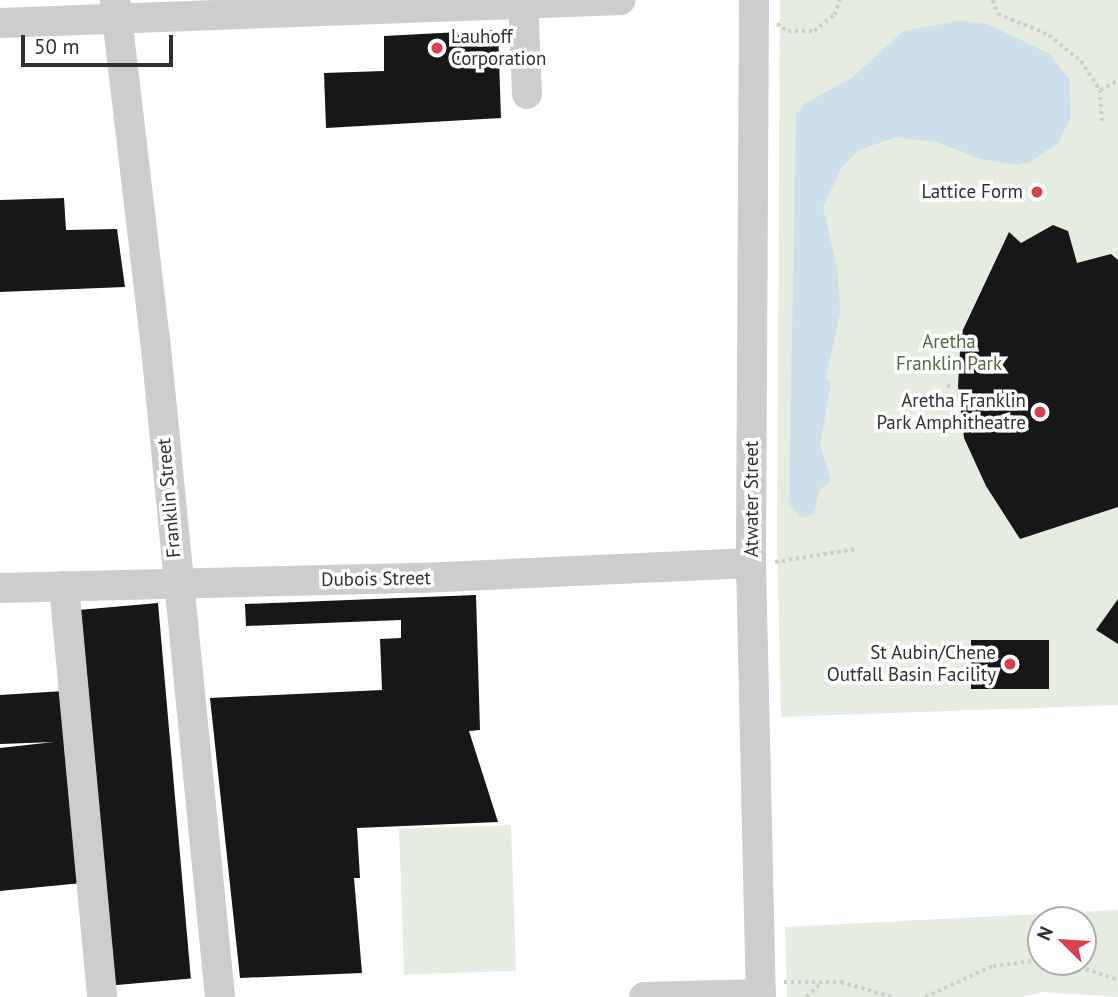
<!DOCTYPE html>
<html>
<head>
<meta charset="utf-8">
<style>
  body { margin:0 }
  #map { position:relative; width:1118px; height:997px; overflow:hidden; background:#fff; font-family:"PT Sans",sans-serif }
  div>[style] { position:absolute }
  .green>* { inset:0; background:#e6ecdf; transform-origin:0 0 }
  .water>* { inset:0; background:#ccdfea }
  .building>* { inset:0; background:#171717; transform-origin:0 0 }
  .path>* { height:3.5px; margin-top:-1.75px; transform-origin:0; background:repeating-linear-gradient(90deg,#cdcdcd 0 3.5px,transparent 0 7px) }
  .minor>* { height:30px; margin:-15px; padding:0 15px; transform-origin:15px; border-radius:15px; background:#cdcdcd }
  .dots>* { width:19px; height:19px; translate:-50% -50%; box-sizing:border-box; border:4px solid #fff; border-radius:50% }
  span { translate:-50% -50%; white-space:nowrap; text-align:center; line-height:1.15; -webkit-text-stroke:7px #fff; paint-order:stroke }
  .poi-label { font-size:19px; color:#303030 }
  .left { translate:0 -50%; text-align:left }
  .right { translate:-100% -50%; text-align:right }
  .park-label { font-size:19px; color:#54693f }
  .street-label { font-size:19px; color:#303030 }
  .north { position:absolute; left:1027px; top:906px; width:70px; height:70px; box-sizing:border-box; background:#fff; border:2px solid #acacac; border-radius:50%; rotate:294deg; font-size:19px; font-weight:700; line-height:28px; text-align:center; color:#303030 }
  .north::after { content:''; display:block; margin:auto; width:24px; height:32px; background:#db3e4c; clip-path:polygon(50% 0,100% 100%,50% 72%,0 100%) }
  .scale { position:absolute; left:21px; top:35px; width:152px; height:32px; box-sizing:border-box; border:4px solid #303030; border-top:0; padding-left:9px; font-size:21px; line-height:24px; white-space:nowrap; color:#303030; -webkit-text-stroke:5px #fff; paint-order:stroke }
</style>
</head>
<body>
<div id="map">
  <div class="green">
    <div style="clip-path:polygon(780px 0,1118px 0,1118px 705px,781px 717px,777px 541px)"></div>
    <div style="left:511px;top:825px;width:146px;height:112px;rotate:88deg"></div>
    <div style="clip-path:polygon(evenodd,1118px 910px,1118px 997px,1042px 992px,1022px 997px,787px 997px,785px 927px,1118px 910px,1041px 920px,1083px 920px,1083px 962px,1041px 962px,1041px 920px)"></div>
  </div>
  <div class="water">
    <div style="clip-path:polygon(959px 21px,987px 24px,1050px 54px,1069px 79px,1071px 117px,1058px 143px,1030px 162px,1015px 165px,981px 159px,936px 142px,896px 137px,859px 150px,842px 167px,823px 207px,838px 272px,840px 313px,826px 378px,831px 383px,820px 444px,831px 481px,819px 490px,814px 514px,802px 518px,789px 504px,796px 115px,804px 104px,853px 77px,903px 31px)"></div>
  </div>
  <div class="building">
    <div style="clip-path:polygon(498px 30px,501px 118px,326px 128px,324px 73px,384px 71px,384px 36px)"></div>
    <div style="clip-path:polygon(64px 198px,66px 230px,117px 229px,125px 287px,0 292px,0 200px)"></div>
    <div style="clip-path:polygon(1053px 225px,1068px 231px,1077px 263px,1111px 254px,1118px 260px,1118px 507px,1020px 539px,986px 486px,964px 438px,958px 386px,961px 334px,1009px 232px,1021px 243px)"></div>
    <div style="clip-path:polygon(476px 595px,480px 730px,469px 731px,498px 822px,357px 828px,360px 878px,354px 878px,362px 973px,240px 978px,210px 698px,382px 690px,380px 639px,401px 638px,401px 620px,246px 626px,245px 604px)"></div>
    <div style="clip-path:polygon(1118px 599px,1118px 644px,1096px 630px)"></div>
    <div style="left:158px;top:603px;width:377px;height:83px;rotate:85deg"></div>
    <div style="left:971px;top:640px;width:78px;height:49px"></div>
    <div style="clip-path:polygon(64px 691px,82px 883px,0 891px,0 748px,54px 742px,0 744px,0 695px)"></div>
  </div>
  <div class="path">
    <div style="left:993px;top:0;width:15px;rotate:70deg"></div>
    <div style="left:998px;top:14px;width:55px;rotate:22.4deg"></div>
    <div style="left:1049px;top:35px;width:41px;rotate:39.1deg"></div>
    <div style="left:1081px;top:61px;width:35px;rotate:57deg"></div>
    <div style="left:1100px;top:90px;width:31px;rotate:86deg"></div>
    <div style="left:777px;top:24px;width:13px;rotate:32deg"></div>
    <div style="left:788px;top:31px;width:26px"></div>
    <div style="left:814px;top:31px;width:26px;rotate:-39deg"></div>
    <div style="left:834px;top:15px;width:16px;rotate:-68deg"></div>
    <div style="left:1100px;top:90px;width:20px;rotate:-27deg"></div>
    <div style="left:947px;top:386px;width:7px"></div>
    <div style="left:775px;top:562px;width:82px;rotate:-9.1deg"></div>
    <div style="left:1066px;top:962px;width:55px;rotate:19.1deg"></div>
    <div style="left:784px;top:982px;width:57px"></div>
    <div style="left:841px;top:982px;width:53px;rotate:16.4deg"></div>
    <div style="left:806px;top:997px;width:22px;rotate:-43deg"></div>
    <div style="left:925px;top:997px;width:75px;rotate:-24.5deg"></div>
    <div style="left:993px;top:966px;width:48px;rotate:-7.1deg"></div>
  </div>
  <div class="minor">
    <div style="left:115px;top:0;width:340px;rotate:83.3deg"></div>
    <div style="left:155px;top:338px;width:662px;rotate:84.37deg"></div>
    <div style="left:523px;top:0;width:94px;rotate:87.6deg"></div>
    <div style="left:754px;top:0;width:563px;rotate:90.31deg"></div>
    <div style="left:751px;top:563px;width:434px;rotate:88.7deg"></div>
    <div style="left:0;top:23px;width:621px;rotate:-2.12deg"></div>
    <div style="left:64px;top:586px;width:413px;rotate:84.7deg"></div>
    <div style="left:0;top:588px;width:421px;rotate:-1.4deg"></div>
    <div style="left:421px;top:578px;width:330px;rotate:-2.6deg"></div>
    <div style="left:644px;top:997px;width:117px;rotate:-1.5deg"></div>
  </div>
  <div class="dots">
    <div style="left:437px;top:48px;background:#db3e4c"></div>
    <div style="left:1037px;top:192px;background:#db3e4c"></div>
    <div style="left:1040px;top:412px;background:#db3e4c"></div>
    <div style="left:1010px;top:664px;background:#db3e4c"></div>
  </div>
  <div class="poi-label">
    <span class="left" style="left:451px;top:48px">Lauhoff<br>Corporation</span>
    <span class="right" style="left:1023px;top:192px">Lattice Form</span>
    <span class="right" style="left:1026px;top:412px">Aretha Franklin<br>Park Amphitheatre</span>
    <span class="right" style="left:996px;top:664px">St Aubin/Chene<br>Outfall Basin Facility</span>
  </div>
  <div class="park-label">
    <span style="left:949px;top:353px">Aretha<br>Franklin Park</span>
  </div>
  <div class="street-label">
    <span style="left:169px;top:498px;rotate:-95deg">Franklin Street</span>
    <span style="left:752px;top:499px;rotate:-90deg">Atwater Street</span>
    <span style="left:376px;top:579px;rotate:-1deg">Dubois Street</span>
  </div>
  <div class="north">N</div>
  <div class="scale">50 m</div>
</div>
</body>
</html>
